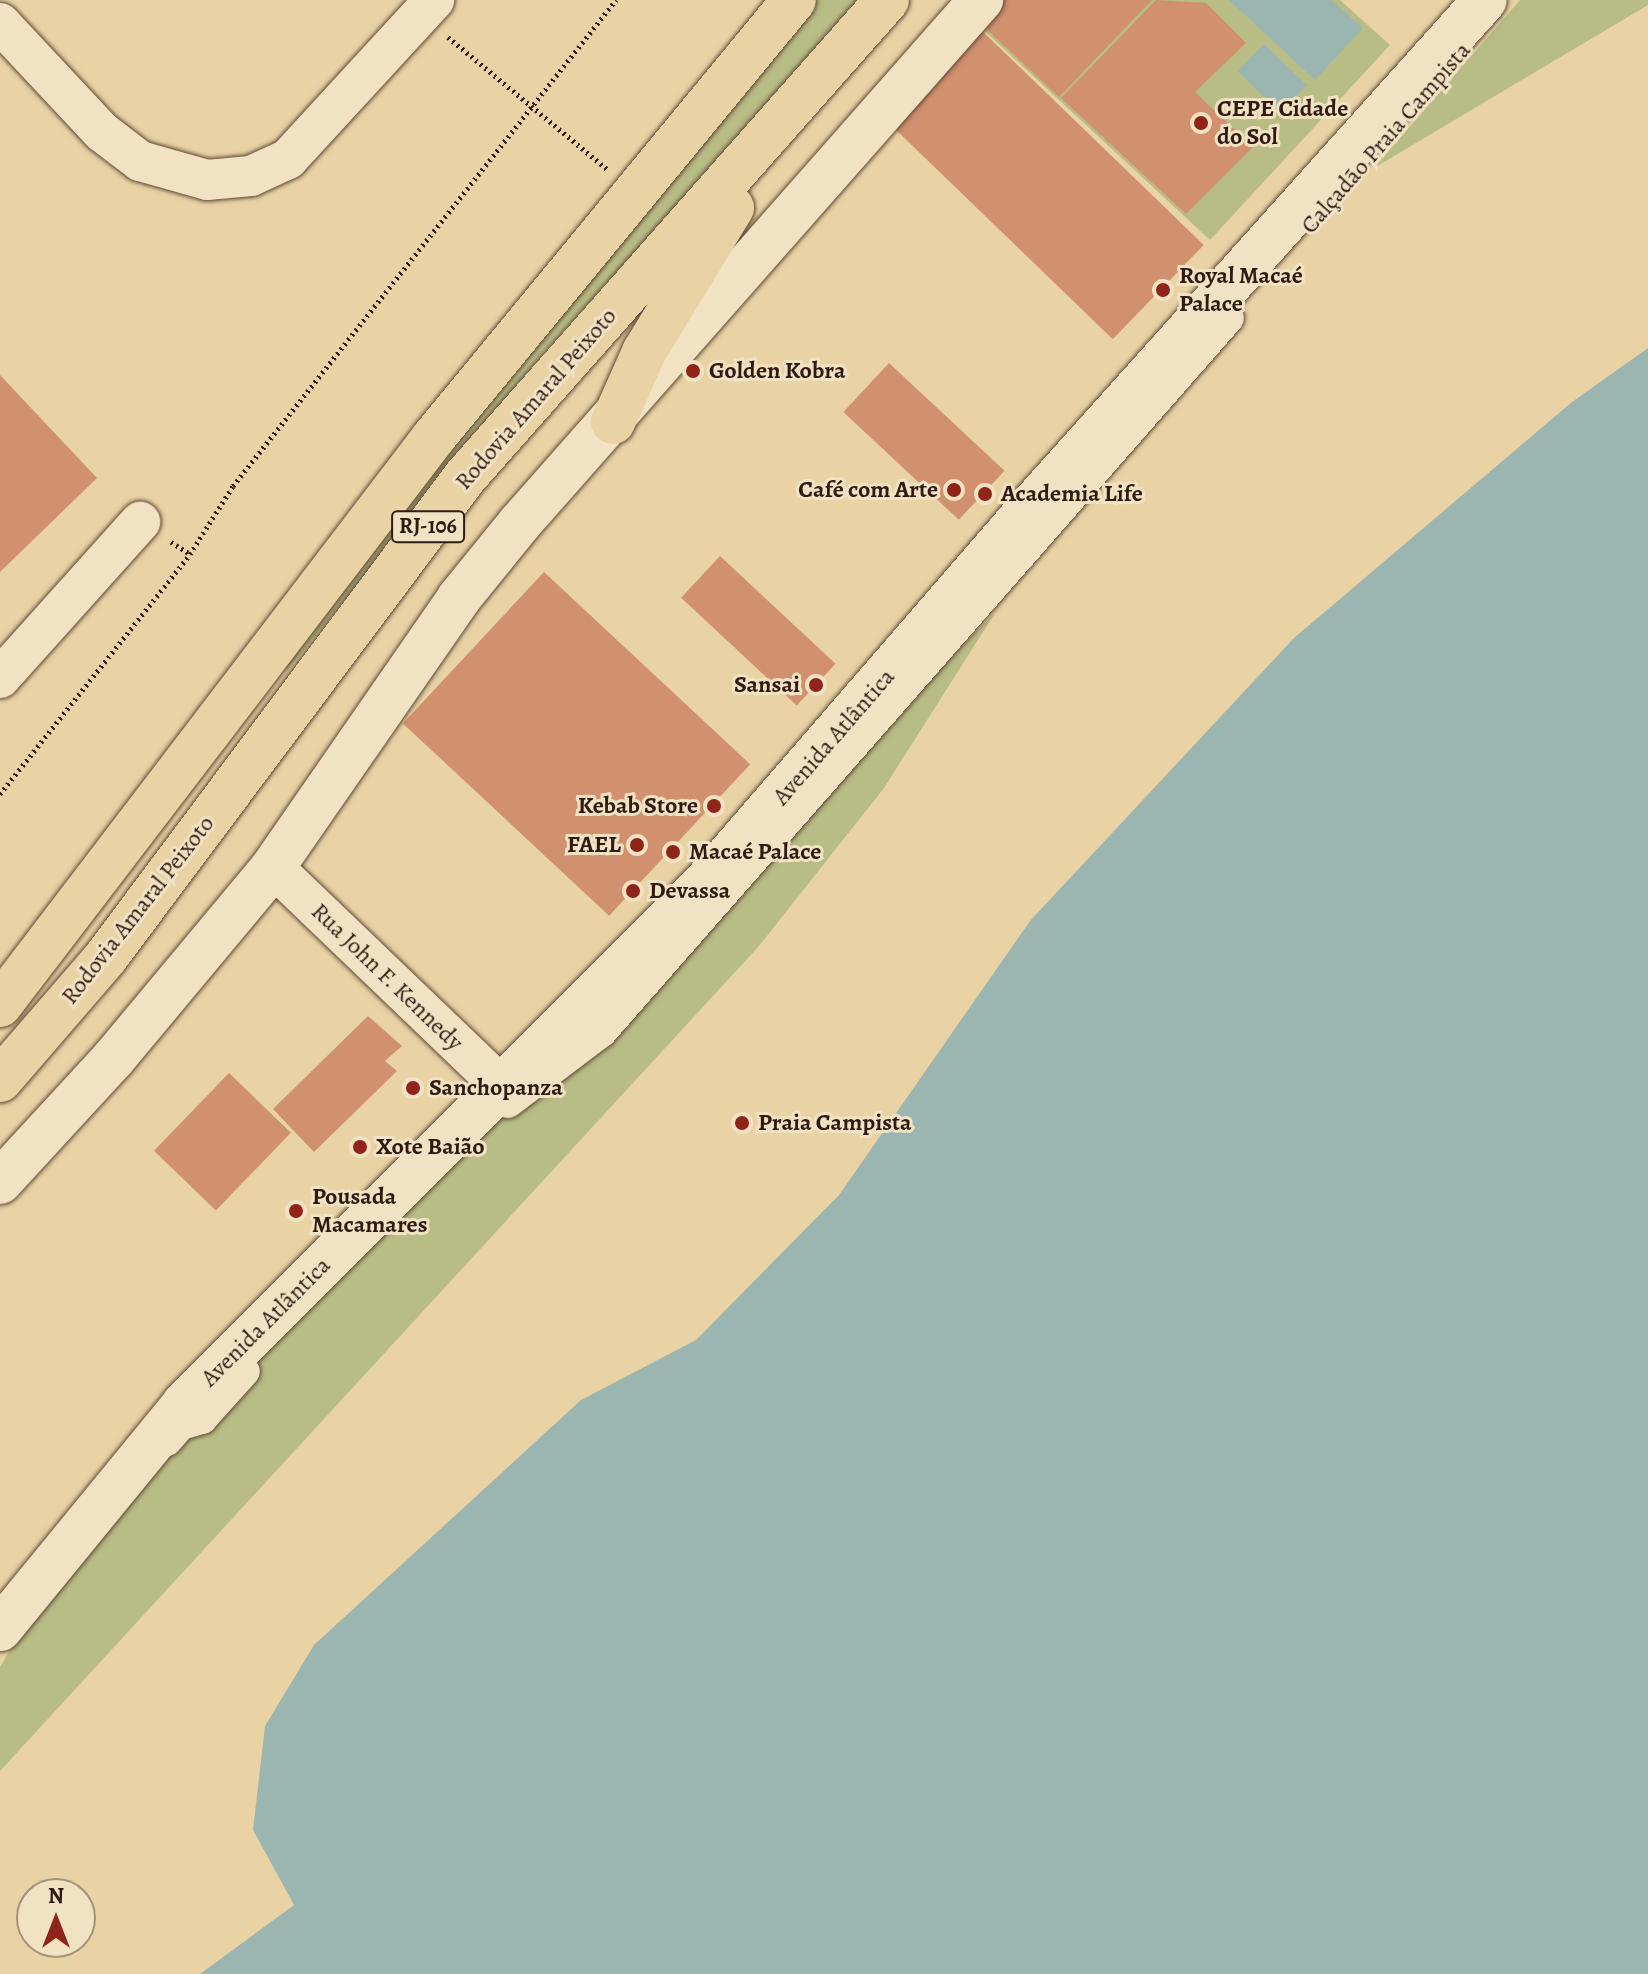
<!DOCTYPE html>
<html>
<head>
<meta charset="utf-8">
<style>
  body { margin:0 }
  #map { position:relative; width:1648px; height:1974px; overflow:hidden; background:#e9d3a5; font-family:Alegreya,serif }
  div>[style] { position:absolute }
  .green>* { inset:0; background:#b8bc85 }
  .water>* { inset:0; background:#9bb6b1; transform-origin:0 0 }
  .building>* { inset:0; background:#d1906e; transform-origin:0 0 }
  .path>* { height:5px; margin-top:-2.5px; transform-origin:0; background:repeating-linear-gradient(90deg,#311a11 0 2px,transparent 0 6px) }
  .roads { filter:drop-shadow(0 0 2px #5f4836) drop-shadow(0 0 2px #5f4836) }
  .pedestrian>* { height:30px; margin:-15px; padding:0 15px; transform-origin:15px; border-radius:15px; background:#f1e2c4 }
  .minor>* { height:40px; margin:-20px; padding:0 20px; transform-origin:20px; border-radius:20px; background:#f1e2c4 }
  .tertiary>* { height:44px; margin:-22px; padding:0 22px; transform-origin:22px; border-radius:22px; background:#f1e2c4 }
  .trunk>* { height:44px; margin:-22px; padding:0 22px; transform-origin:22px; border-radius:22px; background:#e9d3a5 }
  .dots>* { width:22px; height:22px; translate:-50% -50%; box-sizing:border-box; border:4px solid #f1e2c4; border-radius:50% }
  span { translate:-50% -50%; white-space:nowrap; text-align:center; line-height:1.15; -webkit-text-stroke:6px #f1e2c4; paint-order:stroke }
  .shield-label span { padding:2px 6px; background:#f1e2c4; border:2px solid; border-radius:6px; -webkit-text-stroke-width:0 }
  .shield-label { font-size:22px; color:#311a11; font-weight:700 }
  .poi-label { font-size:24px; color:#311a11; font-weight:700 }
  .left { translate:0 -50%; text-align:left }
  .right { translate:-100% -50%; text-align:right }
  .street-label { font-size:24px; color:#311a11 }
  .north { position:absolute; left:16px; top:1878px; width:80px; height:80px; box-sizing:border-box; background:#f1e2c4; border:2px solid #a4927c; border-radius:50%; rotate:0deg; font-size:22px; font-weight:700; line-height:32px; text-align:center; color:#311a11 }
  .north::after { content:''; display:block; margin:auto; width:28px; height:36px; background:#8f2418; clip-path:polygon(50% 0,100% 100%,50% 72%,0 100%) }
</style>
</head>
<body>
<div id="map">
  <div class="green">
    <div style="clip-path:polygon(815px 0,868px 0,544px 352px,288px 670px,280px 662px)"></div>
    <div style="clip-path:polygon(997px 0,1340px 0,1390px 45px,1210px 240px,976px 23px)"></div>
    <div style="clip-path:polygon(1520px 0,1648px 0,1648px 5px,1374px 168px)"></div>
    <div style="clip-path:polygon(995px 613px,884px 788px,759px 946px,0 1771px,0 1667px,22px 1630px,193px 1424px)"></div>
  </div>
  <div class="water">
    <div style="clip-path:polygon(1229px 0,1331px 0,1363px 28px,1315px 80px)"></div>
    <div style="left:1264px;top:44px;width:59px;height:38px;rotate:44deg"></div>
    <div style="clip-path:polygon(1648px 348px,1648px 1974px,200px 1974px,294px 1905px,253px 1830px,265px 1726px,314px 1645px,581px 1400px,696px 1340px,839px 1195px,1030px 921px,1294px 638px,1572px 402px)"></div>
  </div>
  <div class="building">
    <div style="clip-path:polygon(1000px 0,1152px 0,1059px 97px,979px 22px)"></div>
    <div style="clip-path:polygon(1156px 0,1206px 3px,1246px 43px,1195px 92px,1253px 147px,1186px 214px,1061px 98px)"></div>
    <div style="left:975px;top:24px;width:318px;height:131px;rotate:44deg"></div>
    <div style="left:889px;top:363px;width:158px;height:67px;rotate:43deg"></div>
    <div style="clip-path:polygon(0 375px,97px 478px,0 572px)"></div>
    <div style="left:720px;top:556px;width:158px;height:57px;rotate:43deg"></div>
    <div style="left:544px;top:572px;width:282px;height:207px;rotate:43deg"></div>
    <div style="clip-path:polygon(368px 1016px,402px 1046px,385px 1061px,397px 1071px,314px 1152px,273px 1109px)"></div>
    <div style="left:229px;top:1073px;width:86px;height:108px;rotate:44deg"></div>
  </div>
  <div class="path">
    <div style="left:448px;top:37px;width:207px;rotate:39.7deg"></div>
    <div style="left:171px;top:542px;width:22px;rotate:32deg"></div>
    <div style="left:0;top:794px;width:306px;rotate:-51.6deg"></div>
    <div style="left:190px;top:554px;width:80px;rotate:-57.7deg"></div>
    <div style="left:233px;top:486px;width:619px;rotate:-51.76deg"></div>
  </div>
  <div class="roads">
    <div class="pedestrian">
      <div style="left:508px;top:1103px;width:118px;rotate:-37.1deg"></div>
      <div style="left:602px;top:1032px;width:950px;rotate:-48.71deg"></div>
      <div style="left:167px;top:1441px;width:21px;rotate:-49deg"></div>
      <div style="left:181px;top:1425px;width:22px;rotate:-16deg"></div>
      <div style="left:202px;top:1419px;width:64px;rotate:-48.1deg"></div>
    </div>
    <div class="minor">
      <div style="left:0;top:23px;width:149px;rotate:46.9deg"></div>
      <div style="left:102px;top:132px;width:48px;rotate:37.3deg"></div>
      <div style="left:140px;top:161px;width:70px;rotate:15.8deg"></div>
      <div style="left:207px;top:180px;width:44px;rotate:-5.2deg"></div>
      <div style="left:251px;top:176px;width:41px;rotate:-24.7deg"></div>
      <div style="left:288px;top:159px;width:216px;rotate:-47.4deg"></div>
      <div style="left:0;top:678px;width:210px;rotate:-48.1deg"></div>
      <div style="left:273px;top:867px;width:316px;rotate:43.8deg"></div>
    </div>
    <div class="tertiary">
      <div style="left:0;top:1182px;width:168px;rotate:-47.4deg"></div>
      <div style="left:114px;top:1058px;width:249px;rotate:-50.2deg"></div>
      <div style="left:273px;top:867px;width:327px;rotate:-55.3deg"></div>
      <div style="left:459px;top:598px;width:95px;rotate:-51deg"></div>
      <div style="left:519px;top:524px;width:699px;rotate:-48.6deg"></div>
      <div style="left:0;top:1629px;width:291px;rotate:-50.7deg"></div>
      <div style="left:184px;top:1404px;width:734px;rotate:-45deg"></div>
      <div style="left:703px;top:885px;width:503px;rotate:-49.11deg"></div>
      <div style="left:1032px;top:505px;width:678px;rotate:-48.11deg"></div>
    </div>
    <div class="trunk">
      <div style="left:613px;top:422px;width:77px;rotate:-66.1deg"></div>
      <div style="left:644px;top:352px;width:169px;rotate:-58.6deg"></div>
      <div style="left:0;top:1005px;width:715px;rotate:-52.62deg"></div>
      <div style="left:434px;top:437px;width:566px;rotate:-50.52deg"></div>
      <div style="left:0;top:1080px;width:162px;rotate:-49.2deg"></div>
      <div style="left:106px;top:957px;width:599px;rotate:-53.21deg"></div>
      <div style="left:465px;top:477px;width:637px;rotate:-48.5deg"></div>
    </div>
  </div>
  <div class="dots">
    <div style="left:1201px;top:123px;background:#8f2418"></div>
    <div style="left:1163px;top:290px;background:#8f2418"></div>
    <div style="left:693px;top:371px;background:#8f2418"></div>
    <div style="left:954px;top:490px;background:#8f2418"></div>
    <div style="left:985px;top:494px;background:#8f2418"></div>
    <div style="left:816px;top:685px;background:#8f2418"></div>
    <div style="left:714px;top:806px;background:#8f2418"></div>
    <div style="left:637px;top:845px;background:#8f2418"></div>
    <div style="left:673px;top:852px;background:#8f2418"></div>
    <div style="left:633px;top:891px;background:#8f2418"></div>
    <div style="left:413px;top:1088px;background:#8f2418"></div>
    <div style="left:742px;top:1123px;background:#8f2418"></div>
    <div style="left:360px;top:1147px;background:#8f2418"></div>
    <div style="left:296px;top:1211px;background:#8f2418"></div>
  </div>
  <div class="shield-label">
    <span style="left:428px;top:527px">RJ-106</span>
  </div>
  <div class="poi-label">
    <span class="left" style="left:1217px;top:123px">CEPE Cidade<br>do Sol</span>
    <span class="left" style="left:1179px;top:290px">Royal Macaé<br>Palace</span>
    <span class="left" style="left:709px;top:371px">Golden Kobra</span>
    <span class="right" style="left:938px;top:490px">Café com Arte</span>
    <span class="left" style="left:1001px;top:494px">Academia Life</span>
    <span class="right" style="left:800px;top:685px">Sansai</span>
    <span class="right" style="left:698px;top:806px">Kebab Store</span>
    <span class="right" style="left:621px;top:845px">FAEL</span>
    <span class="left" style="left:689px;top:852px">Macaé Palace</span>
    <span class="left" style="left:649px;top:891px">Devassa</span>
    <span class="left" style="left:429px;top:1088px">Sanchopanza</span>
    <span class="left" style="left:758px;top:1123px">Praia Campista</span>
    <span class="left" style="left:376px;top:1147px">Xote Baião</span>
    <span class="left" style="left:312px;top:1211px">Pousada<br>Macamares</span>
  </div>
  <div class="street-label">
    <span style="left:1386px;top:138px;rotate:-49deg">Calçadão Praia Campista</span>
    <span style="left:536px;top:399px;rotate:-49deg">Rodovia Amaral Peixoto</span>
    <span style="left:834px;top:737px;rotate:-49deg">Avenida Atlântica</span>
    <span style="left:138px;top:910px;rotate:-52deg">Rodovia Amaral Peixoto</span>
    <span style="left:387px;top:977px;rotate:44deg">Rua John F. Kennedy</span>
    <span style="left:266px;top:1322px;rotate:-45deg">Avenida Atlântica</span>
  </div>
  <div class="north">N</div>
</div>
</body>
</html>
